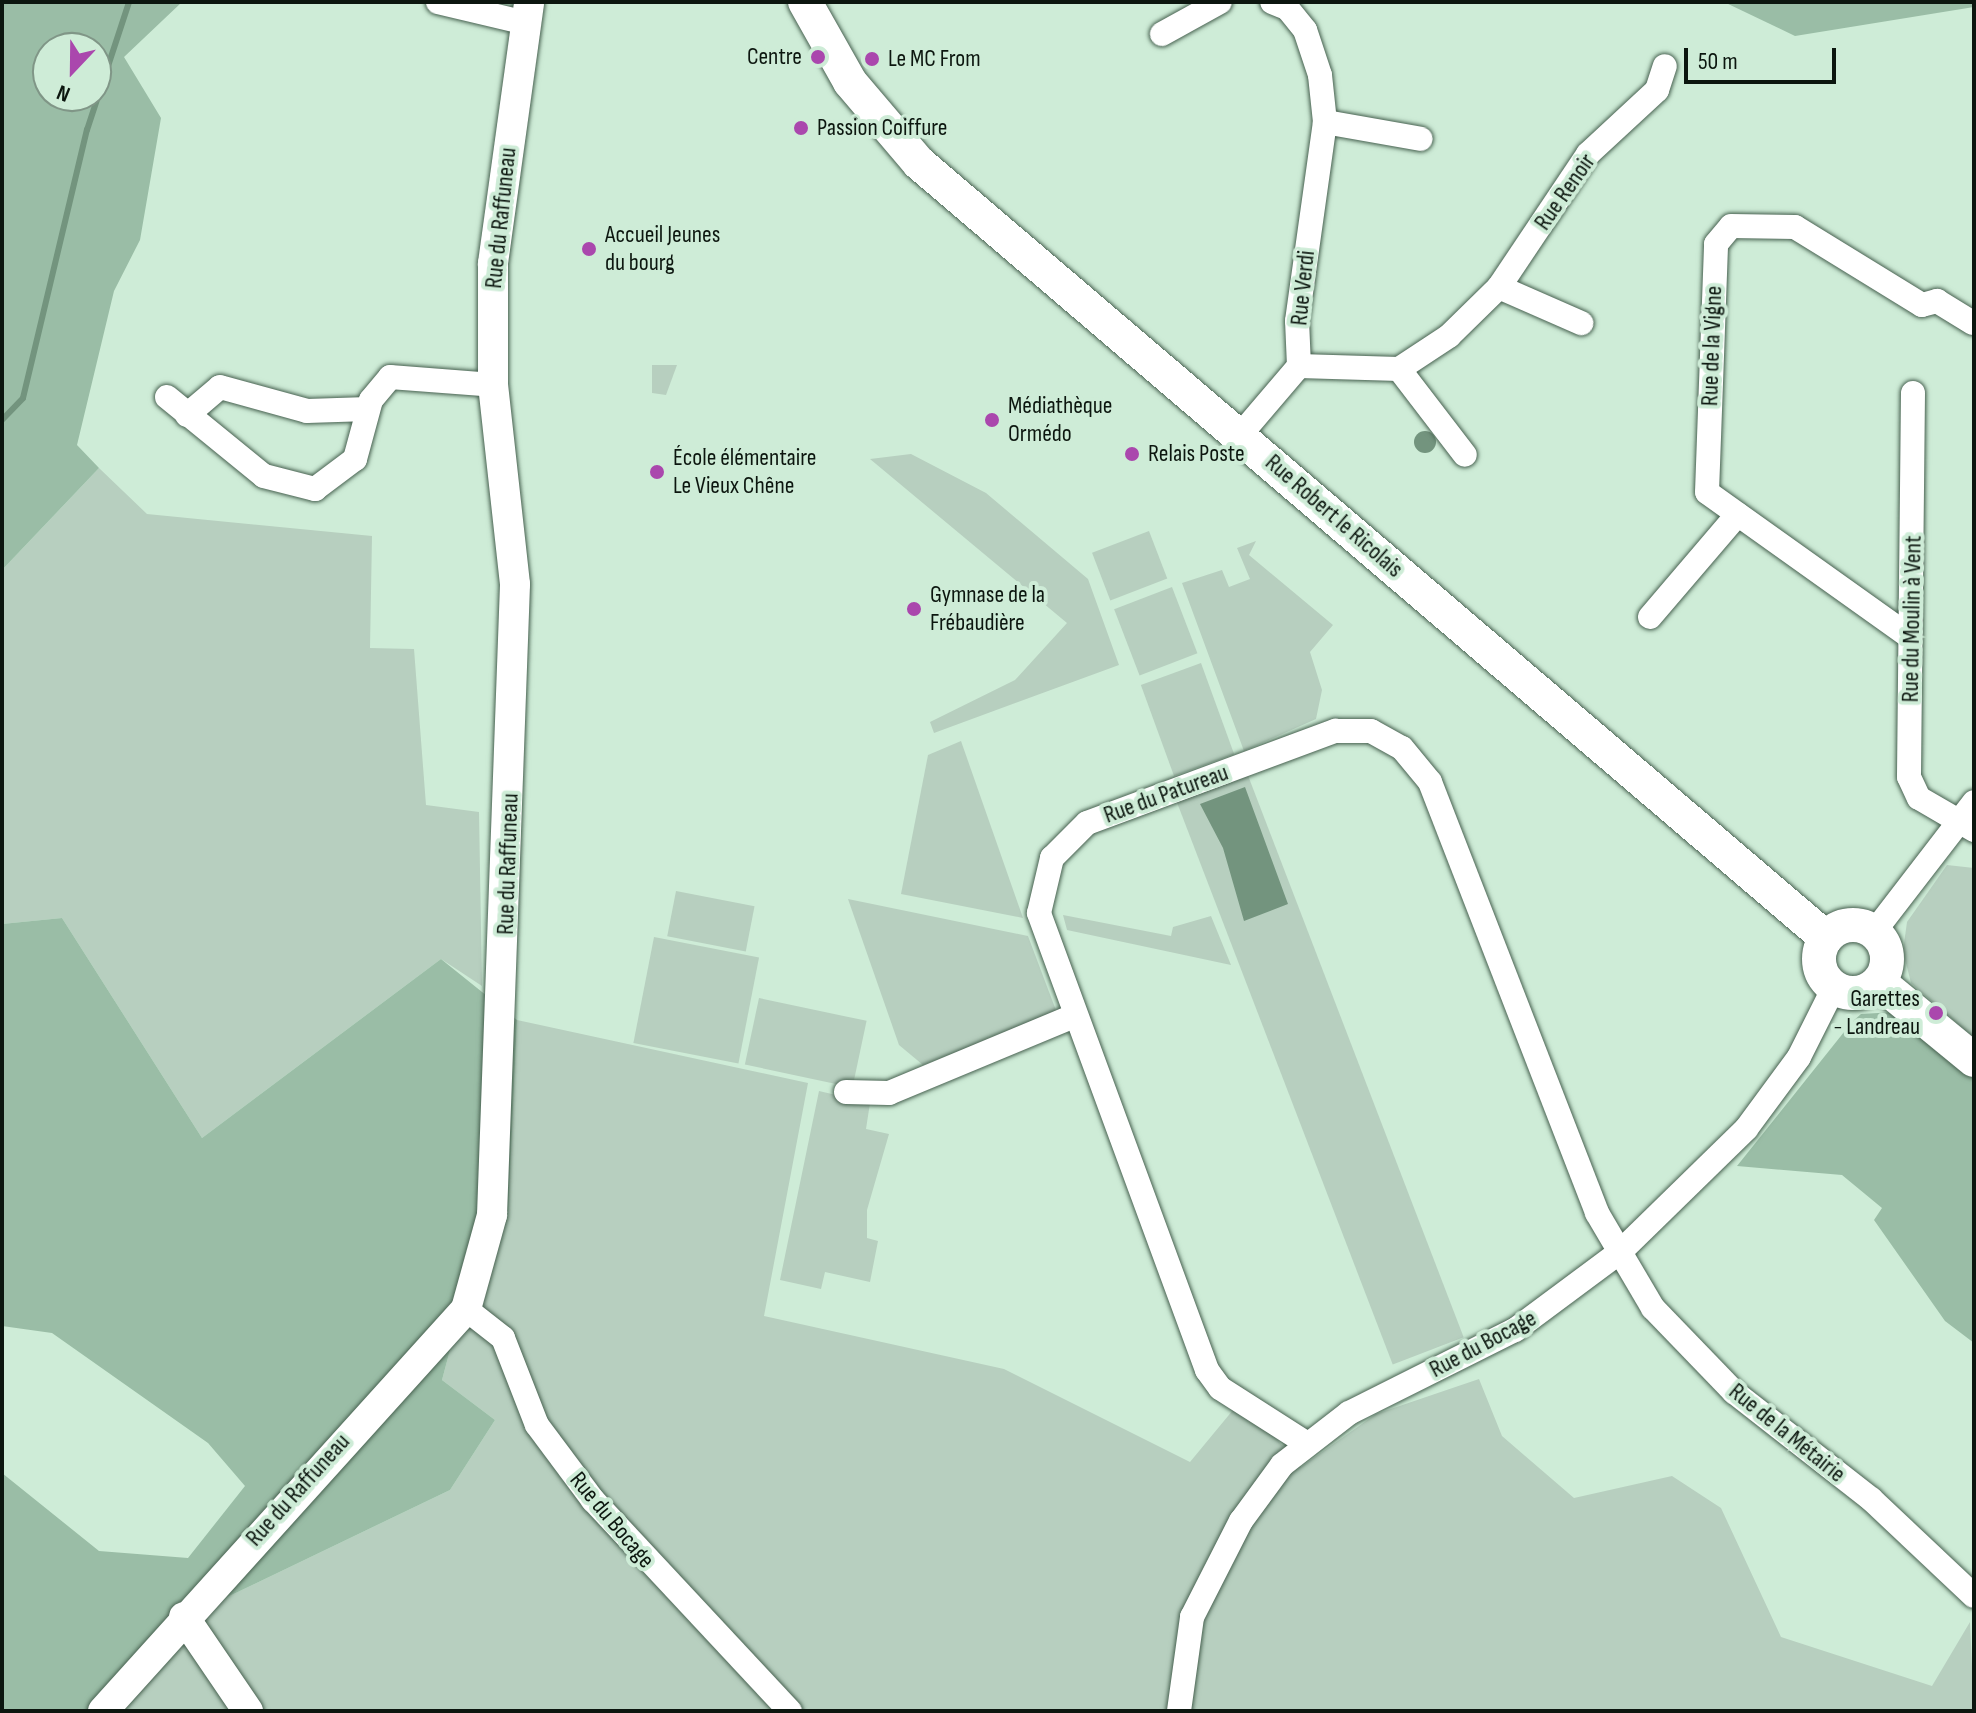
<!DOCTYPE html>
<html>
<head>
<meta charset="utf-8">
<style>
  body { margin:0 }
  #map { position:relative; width:1976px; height:1713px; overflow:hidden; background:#ceecd7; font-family:"Sofia Sans Condensed",sans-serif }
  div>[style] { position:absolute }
  .green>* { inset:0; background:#b7cfbf; transform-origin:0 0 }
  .forest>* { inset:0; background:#9abda6 }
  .water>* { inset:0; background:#73947e }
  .round { border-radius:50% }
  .stream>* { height:6px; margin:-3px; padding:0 3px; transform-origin:3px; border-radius:3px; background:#73947e }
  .roads { filter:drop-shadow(0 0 2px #476150) drop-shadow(0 0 2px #476150) }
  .minor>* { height:24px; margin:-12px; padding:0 12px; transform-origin:12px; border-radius:12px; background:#fff }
  .tertiary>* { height:30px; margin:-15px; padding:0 15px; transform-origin:15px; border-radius:15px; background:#fff }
  .secondary>* { height:34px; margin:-17px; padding:0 17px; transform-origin:17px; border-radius:17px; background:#fff }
  .secondary>.ring { margin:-17px; padding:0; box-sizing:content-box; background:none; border:34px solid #fff; border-radius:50% }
  .dots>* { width:22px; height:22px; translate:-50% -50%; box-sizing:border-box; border:4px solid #ceecd7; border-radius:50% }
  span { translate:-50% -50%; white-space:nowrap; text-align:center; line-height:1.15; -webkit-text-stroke:8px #ceecd7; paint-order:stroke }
  .poi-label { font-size:24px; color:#0c160f }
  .right { translate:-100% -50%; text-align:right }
  .left { translate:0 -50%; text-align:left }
  .street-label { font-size:24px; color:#0c160f }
  .frame { position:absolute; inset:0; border:4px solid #0c160f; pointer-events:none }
  .north { position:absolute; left:32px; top:32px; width:80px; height:80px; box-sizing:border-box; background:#ceecd7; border:2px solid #809687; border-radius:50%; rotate:202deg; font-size:22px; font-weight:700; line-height:32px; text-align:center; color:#0c160f }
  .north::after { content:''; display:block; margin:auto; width:28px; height:36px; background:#aa47ad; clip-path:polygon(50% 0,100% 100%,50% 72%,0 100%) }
  .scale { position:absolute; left:1684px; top:48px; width:152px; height:36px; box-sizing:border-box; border:4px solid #0c160f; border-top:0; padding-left:10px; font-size:24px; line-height:28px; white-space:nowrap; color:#0c160f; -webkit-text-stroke:6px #ceecd7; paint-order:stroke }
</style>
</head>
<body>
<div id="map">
  <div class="green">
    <div style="clip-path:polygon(652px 365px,677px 365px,666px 395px,652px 393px)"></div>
    <div style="clip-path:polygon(911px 454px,986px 493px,1088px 579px,1119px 665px,934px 733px,930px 722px,1015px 680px,1067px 623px,870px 459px)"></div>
    <div style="clip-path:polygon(99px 468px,147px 514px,372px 536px,370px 648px,414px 649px,426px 805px,479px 812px,482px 986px,441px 959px,202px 1138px,62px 918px,2px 924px,2px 570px)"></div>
    <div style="left:1149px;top:531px;width:51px;height:61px;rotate:69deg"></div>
    <div style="clip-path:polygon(1256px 541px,1249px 555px,1333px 625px,1310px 652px,1322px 690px,1316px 719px,1244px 751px,1182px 583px,1222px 570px,1229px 587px,1250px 579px,1237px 548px)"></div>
    <div style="left:1172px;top:587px;width:71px;height:62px;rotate:69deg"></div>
    <div style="left:1201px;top:663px;width:97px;height:64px;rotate:70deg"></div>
    <div style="clip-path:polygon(961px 741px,1023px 918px,901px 894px,928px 755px)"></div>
    <div style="left:1244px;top:765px;width:613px;height:76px;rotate:69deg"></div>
    <div style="clip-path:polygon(1947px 865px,1974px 868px,1974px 1038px,1911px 983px,1903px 951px,1907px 922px)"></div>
    <div style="left:676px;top:891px;width:80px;height:46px;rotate:11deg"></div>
    <div style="clip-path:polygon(848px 899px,1028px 936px,1057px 1013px,923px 1065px,899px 1045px)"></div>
    <div style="clip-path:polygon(1063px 915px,1171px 936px,1173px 927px,1211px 916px,1231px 965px,1067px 930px)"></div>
    <div style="left:654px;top:937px;width:107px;height:108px;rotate:11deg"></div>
    <div style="left:759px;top:998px;width:110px;height:68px;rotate:12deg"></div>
    <div style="clip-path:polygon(517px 1020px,808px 1083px,764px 1316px,1004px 1369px,1190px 1462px,1233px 1410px,1273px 1435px,1301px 1467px,1376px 1414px,1479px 1379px,1502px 1436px,1574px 1498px,1672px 1476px,1721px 1508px,1781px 1637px,1932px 1686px,1970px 1622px,1974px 1711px,121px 1711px,221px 1600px,450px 1490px,495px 1420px,442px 1380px,455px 1331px,508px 1217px)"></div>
    <div style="clip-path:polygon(819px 1091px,870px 1103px,866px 1129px,889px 1134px,867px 1210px,867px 1238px,878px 1241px,870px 1282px,825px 1272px,821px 1289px,780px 1280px)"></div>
  </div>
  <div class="forest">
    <div style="clip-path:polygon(evenodd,2px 2px,182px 2px,124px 57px,161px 118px,140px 240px,114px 291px,77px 445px,99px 468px,2px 570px,2px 2px,48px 48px,96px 48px,96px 96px,48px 96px,48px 48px)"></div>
    <div style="clip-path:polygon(1724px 2px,1974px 2px,1974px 7px,1795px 36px)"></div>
    <div style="clip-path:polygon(62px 918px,202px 1138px,441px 959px,517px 1020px,508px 1217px,487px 1280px,455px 1331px,442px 1380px,495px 1420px,450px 1490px,221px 1600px,121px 1711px,2px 1711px,2px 1473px,99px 1551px,188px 1558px,245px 1486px,208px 1443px,52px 1333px,2px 1326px,2px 924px)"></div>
    <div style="clip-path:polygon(1895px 1012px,1974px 1079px,1974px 1343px,1945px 1321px,1874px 1220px,1882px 1208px,1842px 1175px,1737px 1166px,1852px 1022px,1861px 1014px)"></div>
  </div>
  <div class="water">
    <div class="round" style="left:1414px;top:431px;width:22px;height:22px"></div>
    <div style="clip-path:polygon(1245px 787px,1288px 904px,1244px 921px,1223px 848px,1200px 804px)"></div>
  </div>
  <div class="stream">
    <div style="left:2px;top:420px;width:30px;rotate:-46deg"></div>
    <div style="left:23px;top:398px;width:276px;rotate:-76.6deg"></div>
    <div style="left:87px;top:130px;width:135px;rotate:-71.8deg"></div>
  </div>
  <div class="roads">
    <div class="minor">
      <div style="left:438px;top:2px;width:90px;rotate:13.4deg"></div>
      <div style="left:1162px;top:34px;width:66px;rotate:-28.9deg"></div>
      <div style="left:1325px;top:122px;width:97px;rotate:10deg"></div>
      <div style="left:1499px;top:287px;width:90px;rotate:23.7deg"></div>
      <div style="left:1299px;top:366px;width:100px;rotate:1.7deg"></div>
      <div style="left:1399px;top:369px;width:60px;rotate:-33.4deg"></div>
      <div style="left:1449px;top:336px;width:70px;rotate:-44.4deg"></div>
      <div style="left:1499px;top:287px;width:160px;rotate:-56.2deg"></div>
      <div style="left:1588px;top:154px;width:94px;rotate:-42.8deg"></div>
      <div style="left:1657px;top:90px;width:25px;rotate:-72deg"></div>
      <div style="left:1399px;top:369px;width:108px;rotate:52.5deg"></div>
      <div style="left:1913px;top:393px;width:384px;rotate:90.6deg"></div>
      <div style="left:1909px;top:777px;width:23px;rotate:65deg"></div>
      <div style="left:1919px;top:798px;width:64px;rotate:30.2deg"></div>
      <div style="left:167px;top:397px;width:125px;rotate:39.2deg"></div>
      <div style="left:264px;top:476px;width:53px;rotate:14.3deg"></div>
      <div style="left:315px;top:489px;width:50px;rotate:-36.9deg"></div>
      <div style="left:355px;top:459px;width:61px;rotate:-74.8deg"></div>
      <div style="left:371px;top:400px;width:30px;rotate:-50deg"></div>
      <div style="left:390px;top:377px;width:103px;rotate:4.4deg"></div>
      <div style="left:187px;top:415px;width:43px;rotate:-40.3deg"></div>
      <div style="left:220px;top:387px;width:90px;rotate:15.4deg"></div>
      <div style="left:307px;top:411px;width:61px;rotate:-1.9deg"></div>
      <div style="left:1241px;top:434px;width:89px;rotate:-49.5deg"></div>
      <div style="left:1299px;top:366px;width:45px;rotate:-92.5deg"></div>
      <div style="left:1297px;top:321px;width:201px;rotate:-82deg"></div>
      <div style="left:1325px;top:122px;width:47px;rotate:-96.1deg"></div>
      <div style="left:1320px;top:75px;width:47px;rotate:-108.4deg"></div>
      <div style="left:1305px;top:30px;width:28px;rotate:-129deg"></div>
      <div style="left:1287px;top:8px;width:16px;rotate:-158deg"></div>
      <div style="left:1650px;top:617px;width:135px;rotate:-49.5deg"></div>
      <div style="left:1910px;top:637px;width:249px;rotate:-144.5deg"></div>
      <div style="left:1707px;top:492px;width:248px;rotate:-87.9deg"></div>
      <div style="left:1716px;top:244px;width:23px;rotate:-50deg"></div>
      <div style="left:1731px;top:226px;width:64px;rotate:0.9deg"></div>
      <div style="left:1795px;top:227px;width:149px;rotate:31.6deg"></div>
      <div style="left:1922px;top:305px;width:16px;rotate:-15deg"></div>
      <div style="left:1937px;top:301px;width:42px;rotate:31.4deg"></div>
      <div style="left:1874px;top:932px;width:164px;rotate:-52.4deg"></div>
      <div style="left:846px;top:1092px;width:43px;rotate:1.3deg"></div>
      <div style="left:889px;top:1093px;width:200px;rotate:-22.6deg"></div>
      <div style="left:466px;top:1309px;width:47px;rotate:38.1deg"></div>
      <div style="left:503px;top:1338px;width:93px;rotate:68.7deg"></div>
      <div style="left:537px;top:1425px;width:94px;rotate:53.3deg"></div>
      <div style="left:593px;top:1500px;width:289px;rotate:47deg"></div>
      <div style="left:1306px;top:1443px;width:102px;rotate:-147.4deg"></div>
      <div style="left:1220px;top:1388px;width:22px;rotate:-126deg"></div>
      <div style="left:1207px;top:1370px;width:487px;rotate:-110.2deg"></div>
      <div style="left:1039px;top:913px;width:57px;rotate:-76.7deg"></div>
      <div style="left:1052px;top:858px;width:49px;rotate:-45deg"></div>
      <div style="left:1087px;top:823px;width:265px;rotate:-20.4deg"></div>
      <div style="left:1335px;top:731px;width:36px"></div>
      <div style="left:1371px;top:731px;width:35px;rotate:29deg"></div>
      <div style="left:1402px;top:748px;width:44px;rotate:50.5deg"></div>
      <div style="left:1430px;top:782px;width:462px;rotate:68.8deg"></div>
      <div style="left:1597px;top:1213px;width:110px;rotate:59.5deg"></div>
      <div style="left:1653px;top:1308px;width:117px;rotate:46deg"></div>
      <div style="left:1734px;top:1392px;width:174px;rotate:38deg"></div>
      <div style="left:1871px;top:1499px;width:141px;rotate:43.3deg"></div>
      <div style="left:1179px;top:1711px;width:95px;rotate:-82.1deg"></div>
      <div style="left:1192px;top:1617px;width:108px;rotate:-63deg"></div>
      <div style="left:1241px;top:1521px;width:69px;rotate:-53.8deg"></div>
      <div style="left:1282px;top:1465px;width:85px;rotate:-37.8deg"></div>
      <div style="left:1349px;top:1413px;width:186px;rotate:-26.6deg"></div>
      <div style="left:1515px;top:1330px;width:131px;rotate:-36.6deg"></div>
      <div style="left:1620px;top:1252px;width:176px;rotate:-44.3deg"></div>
      <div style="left:1746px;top:1129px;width:89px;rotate:-53.6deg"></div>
      <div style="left:1799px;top:1057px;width:78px;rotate:-63.4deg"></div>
    </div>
    <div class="tertiary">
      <div style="left:184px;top:1617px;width:114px;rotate:55.8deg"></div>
      <div style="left:103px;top:1711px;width:542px;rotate:-47.92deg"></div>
      <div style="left:466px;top:1309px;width:98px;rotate:-74.5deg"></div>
      <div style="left:492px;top:1215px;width:631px;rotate:-87.91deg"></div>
      <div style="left:515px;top:584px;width:200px;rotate:-96.3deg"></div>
      <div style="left:493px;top:385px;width:122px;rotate:-90deg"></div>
      <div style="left:493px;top:263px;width:263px;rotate:-82.1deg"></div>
    </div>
    <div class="secondary">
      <div style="left:805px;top:2px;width:92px;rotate:60.6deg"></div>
      <div style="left:850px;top:82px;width:106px;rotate:49.6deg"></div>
      <div style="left:919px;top:163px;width:1193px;rotate:40.51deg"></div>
      <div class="ring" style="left:1819px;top:925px;width:34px;height:34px"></div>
      <div style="left:1879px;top:982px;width:123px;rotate:39.4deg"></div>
    </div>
  </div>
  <div class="dots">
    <div style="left:818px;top:57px;background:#aa47ad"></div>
    <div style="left:872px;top:59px;background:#aa47ad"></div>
    <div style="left:801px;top:128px;background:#aa47ad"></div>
    <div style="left:589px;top:249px;background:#aa47ad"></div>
    <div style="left:992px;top:420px;background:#aa47ad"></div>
    <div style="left:1132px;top:454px;background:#aa47ad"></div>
    <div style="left:657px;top:472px;background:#aa47ad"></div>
    <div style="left:914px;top:609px;background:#aa47ad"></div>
    <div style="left:1936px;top:1013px;background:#aa47ad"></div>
  </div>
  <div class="poi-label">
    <span class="right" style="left:802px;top:57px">Centre</span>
    <span class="left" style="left:888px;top:59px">Le MC From</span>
    <span class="left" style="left:817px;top:128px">Passion Coiffure</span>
    <span class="left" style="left:605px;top:249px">Accueil Jeunes<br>du bourg</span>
    <span class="left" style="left:1008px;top:420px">Médiathèque<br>Ormédo</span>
    <span class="left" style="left:1148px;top:454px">Relais Poste</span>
    <span class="left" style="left:673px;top:472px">École élémentaire<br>Le Vieux Chêne</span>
    <span class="left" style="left:930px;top:609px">Gymnase de la<br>Frébaudière</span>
    <span class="right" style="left:1920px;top:1013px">Garettes<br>- Landreau</span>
  </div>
  <div class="street-label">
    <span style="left:1565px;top:192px;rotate:-55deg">Rue Renoir</span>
    <span style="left:501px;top:218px;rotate:-84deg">Rue du Raffuneau</span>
    <span style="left:1303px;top:288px;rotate:-84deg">Rue Verdi</span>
    <span style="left:1712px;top:346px;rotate:-88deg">Rue de la Vigne</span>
    <span style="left:1334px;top:516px;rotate:41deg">Rue Robert le Ricolais</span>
    <span style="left:1912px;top:619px;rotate:-89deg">Rue du Moulin à Vent</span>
    <span style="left:1166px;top:794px;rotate:-20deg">Rue du Patureau</span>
    <span style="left:508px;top:864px;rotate:-88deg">Rue du Raffuneau</span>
    <span style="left:1483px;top:1344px;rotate:-28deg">Rue du Bocage</span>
    <span style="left:1787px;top:1433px;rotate:39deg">Rue de la Métairie</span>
    <span style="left:298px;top:1490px;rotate:-48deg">Rue du Raffuneau</span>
    <span style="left:612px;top:1520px;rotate:50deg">Rue du Bocage</span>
  </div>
  <div class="frame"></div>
  <div class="north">N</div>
  <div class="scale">50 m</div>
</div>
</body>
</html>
